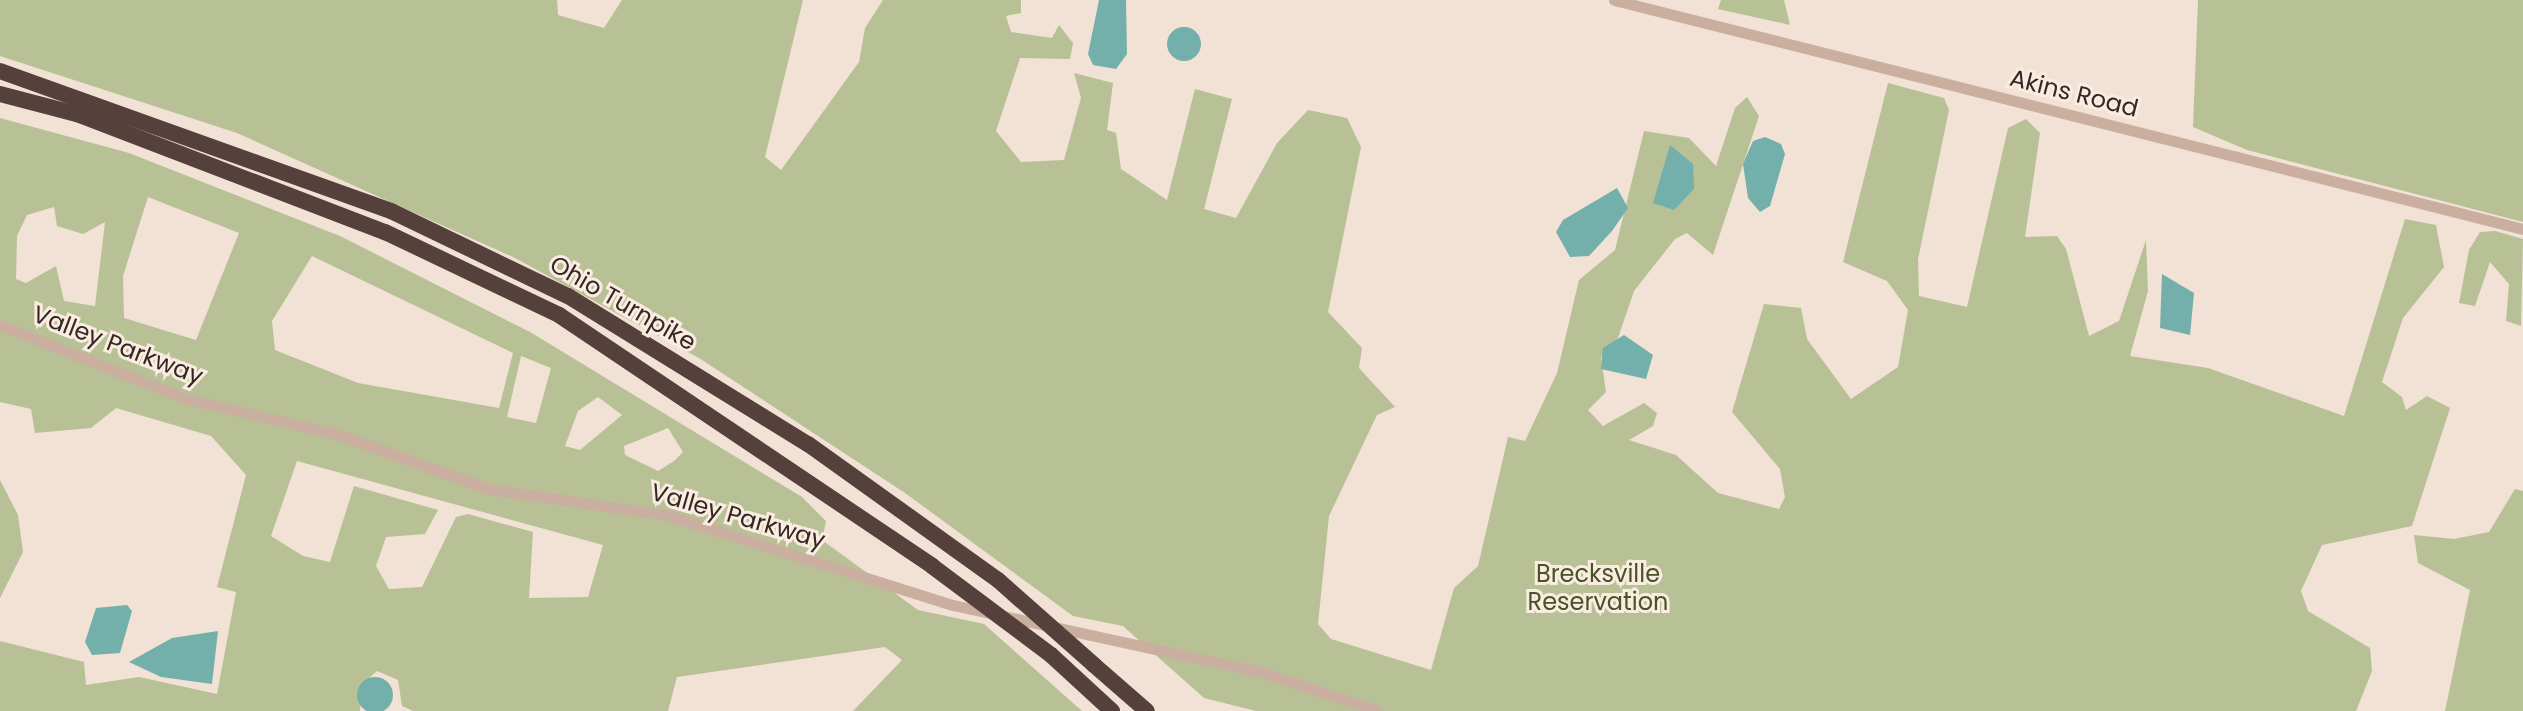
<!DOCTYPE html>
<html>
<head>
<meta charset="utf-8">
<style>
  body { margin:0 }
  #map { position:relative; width:2523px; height:711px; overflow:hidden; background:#f2e1d5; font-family:Poppins,sans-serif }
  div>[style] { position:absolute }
  .green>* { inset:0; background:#b7c195 }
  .water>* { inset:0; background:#73b0ac }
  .round { border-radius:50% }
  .minor>* { height:11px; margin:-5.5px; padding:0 5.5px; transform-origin:5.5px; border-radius:5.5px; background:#caafa1 }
  .highway>* { height:16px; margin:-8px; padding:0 8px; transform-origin:8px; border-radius:8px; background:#55403b }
  .highway-bridge>* { height:16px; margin:-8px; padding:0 8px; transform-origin:8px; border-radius:8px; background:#55403b }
  span { translate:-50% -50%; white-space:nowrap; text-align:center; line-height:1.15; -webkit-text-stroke:6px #faece1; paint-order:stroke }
  .street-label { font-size:24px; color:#342724 }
  .park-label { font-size:24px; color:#485327 }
</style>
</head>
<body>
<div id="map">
  <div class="green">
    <div style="clip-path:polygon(0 0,557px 0,558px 15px,604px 28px,622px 0,803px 0,765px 157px,781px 170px,859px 62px,865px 28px,883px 0,1021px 0,1021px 13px,1006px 16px,1011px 32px,1052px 38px,1059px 25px,1073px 43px,1070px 59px,1020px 58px,996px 131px,1021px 162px,1064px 160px,1081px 98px,1074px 73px,1113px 83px,1107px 130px,1116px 133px,1121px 169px,1167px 200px,1195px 89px,1232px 99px,1204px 209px,1236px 218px,1277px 143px,1308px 110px,1347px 118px,1361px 147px,1328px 312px,1362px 348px,1359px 368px,1395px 407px,1377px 415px,1329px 516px,1318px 624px,1331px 639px,1431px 670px,1454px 588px,1478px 566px,1508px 437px,1525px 441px,1557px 373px,1579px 280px,1615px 250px,1644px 131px,1689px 138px,1716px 166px,1735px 108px,1747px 97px,1759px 116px,1713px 255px,1687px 233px,1675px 239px,1634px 291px,1618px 338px,1601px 358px,1606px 392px,1588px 410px,1603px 426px,1644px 403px,1657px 413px,1653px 426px,1629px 440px,1676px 455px,1718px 493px,1779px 509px,1785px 497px,1780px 469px,1732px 412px,1764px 304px,1801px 308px,1807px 339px,1851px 399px,1898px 367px,1908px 310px,1887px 281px,1843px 262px,1888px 83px,1944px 98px,1949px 110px,1918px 259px,1919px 296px,1967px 307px,2008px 128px,2026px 119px,2040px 133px,2025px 237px,2057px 236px,2066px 249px,2089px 336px,2119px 321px,2146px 240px,2148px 291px,2130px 356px,2208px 368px,2344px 416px,2405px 219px,2436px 225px,2444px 267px,2403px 318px,2382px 382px,2402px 397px,2406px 410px,2427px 396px,2450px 408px,2412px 526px,2322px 545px,2301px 591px,2308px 611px,2370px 648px,2372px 671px,2356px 711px,1256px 711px,1204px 698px,1123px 626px,1073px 616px,905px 493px,699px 358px,513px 257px,237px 133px,0 56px)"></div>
    <div style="clip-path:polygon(1721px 0,1784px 0,1790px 25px,1718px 9px)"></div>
    <div style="clip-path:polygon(2198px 0,2523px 0,2523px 222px,2247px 150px,2193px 127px)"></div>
    <div style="clip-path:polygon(evenodd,0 118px,129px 153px,340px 236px,530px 332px,802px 497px,826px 521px,822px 540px,918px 610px,984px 624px,1082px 711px,853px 711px,902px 660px,885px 647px,677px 677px,668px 711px,413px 711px,402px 706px,398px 680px,377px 671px,361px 685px,360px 711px,0 711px,0 641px,84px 662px,86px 685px,139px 677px,217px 694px,236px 592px,217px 587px,246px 475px,211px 436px,116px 408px,91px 428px,35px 433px,31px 409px,0 402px,0 118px,148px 197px,239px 233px,196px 340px,124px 318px,123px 276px,148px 197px,0 118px,54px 207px,57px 226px,83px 234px,105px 222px,95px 306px,64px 301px,56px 266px,26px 283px,16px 279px,17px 236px,27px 215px,54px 207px,0 118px,312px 256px,513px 353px,499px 408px,358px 383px,275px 350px,272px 321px,312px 256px,0 118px,521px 356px,551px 368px,536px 423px,507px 417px,521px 356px,0 118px,598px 397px,622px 415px,580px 450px,565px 446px,578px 411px,598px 397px,0 118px,668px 428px,683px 452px,674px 461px,658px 471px,625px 455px,624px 446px,668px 428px,0 118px,297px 461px,603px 545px,588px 597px,529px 598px,533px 532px,468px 514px,456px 517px,422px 587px,389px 589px,376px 566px,386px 537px,425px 534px,438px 510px,354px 486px,330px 562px,303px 556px,271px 536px,297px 461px)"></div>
    <div style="clip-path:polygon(2495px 231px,2523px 239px,2521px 326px,2506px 321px,2509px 284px,2490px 262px,2475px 306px,2459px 303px,2469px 250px,2480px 232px)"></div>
    <div style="clip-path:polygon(0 480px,18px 515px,23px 552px,0 598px)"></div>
    <div style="clip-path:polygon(2515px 489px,2523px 491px,2523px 711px,2445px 711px,2470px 590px,2418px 563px,2414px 535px,2454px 539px,2489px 532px)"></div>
  </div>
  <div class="water">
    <div style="clip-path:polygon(1099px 0,1126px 0,1127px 54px,1116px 69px,1093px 65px,1088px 54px)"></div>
    <div class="round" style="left:1167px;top:27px;width:34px;height:34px"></div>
    <div style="clip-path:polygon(1765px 137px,1781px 144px,1785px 154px,1770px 206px,1760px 212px,1748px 198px,1743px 164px,1753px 141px)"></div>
    <div style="clip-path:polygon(1670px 145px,1693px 164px,1694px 189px,1674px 210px,1653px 203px)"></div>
    <div style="clip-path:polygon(1617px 188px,1628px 208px,1612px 231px,1589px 256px,1570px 257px,1556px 232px,1563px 220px)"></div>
    <div style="clip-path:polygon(2162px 274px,2194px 293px,2190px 335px,2160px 328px)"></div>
    <div style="clip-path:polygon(1624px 335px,1653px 355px,1646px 379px,1601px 369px,1603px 348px)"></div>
    <div style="clip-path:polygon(127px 605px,132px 611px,120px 653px,92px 655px,85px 642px,96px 608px)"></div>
    <div style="clip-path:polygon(218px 631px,212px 684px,161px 677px,129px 662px,172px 638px)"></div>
    <div class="round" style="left:357px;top:677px;width:36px;height:36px"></div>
  </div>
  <div class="minor">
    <div style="left:1614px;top:0;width:937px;rotate:14.14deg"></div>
    <div style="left:0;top:325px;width:201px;rotate:21.6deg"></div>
    <div style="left:187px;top:399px;width:157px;rotate:13.2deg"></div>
    <div style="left:340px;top:435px;width:158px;rotate:20deg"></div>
    <div style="left:488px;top:489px;width:181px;rotate:8.3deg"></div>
    <div style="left:667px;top:515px;width:300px;rotate:17.5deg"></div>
    <div style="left:953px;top:605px;width:319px;rotate:12.3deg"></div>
    <div style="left:1265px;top:673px;width:118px;rotate:18.7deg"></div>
  </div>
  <div class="highway">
    <div style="left:0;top:71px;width:415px;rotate:19.7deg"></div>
    <div style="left:391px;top:211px;width:196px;rotate:25.7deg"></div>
    <div style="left:568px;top:296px;width:282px;rotate:31.7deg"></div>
    <div style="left:808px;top:444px;width:234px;rotate:35.6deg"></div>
    <div style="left:0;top:94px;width:80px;rotate:14.6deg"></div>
    <div style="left:77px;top:114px;width:330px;rotate:21deg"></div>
    <div style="left:385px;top:232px;width:193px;rotate:25.5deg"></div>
    <div style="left:559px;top:315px;width:450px;rotate:33.9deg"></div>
    <div style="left:1051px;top:655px;width:83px;rotate:42.6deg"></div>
    <div style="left:1094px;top:665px;width:70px;rotate:41deg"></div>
  </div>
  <div class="highway-bridge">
    <div style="left:932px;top:566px;width:149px;rotate:36.8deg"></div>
    <div style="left:998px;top:580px;width:128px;rotate:41.5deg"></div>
  </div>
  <div class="street-label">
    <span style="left:2074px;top:93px;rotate:14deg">Akins Road</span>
    <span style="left:623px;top:303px;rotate:30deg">Ohio Turnpike</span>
    <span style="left:118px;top:345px;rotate:21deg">Valley Parkway</span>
    <span style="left:738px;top:516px;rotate:16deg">Valley Parkway</span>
  </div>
  <div class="park-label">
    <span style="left:1598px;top:588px">Brecksville<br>Reservation</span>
  </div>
</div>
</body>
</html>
